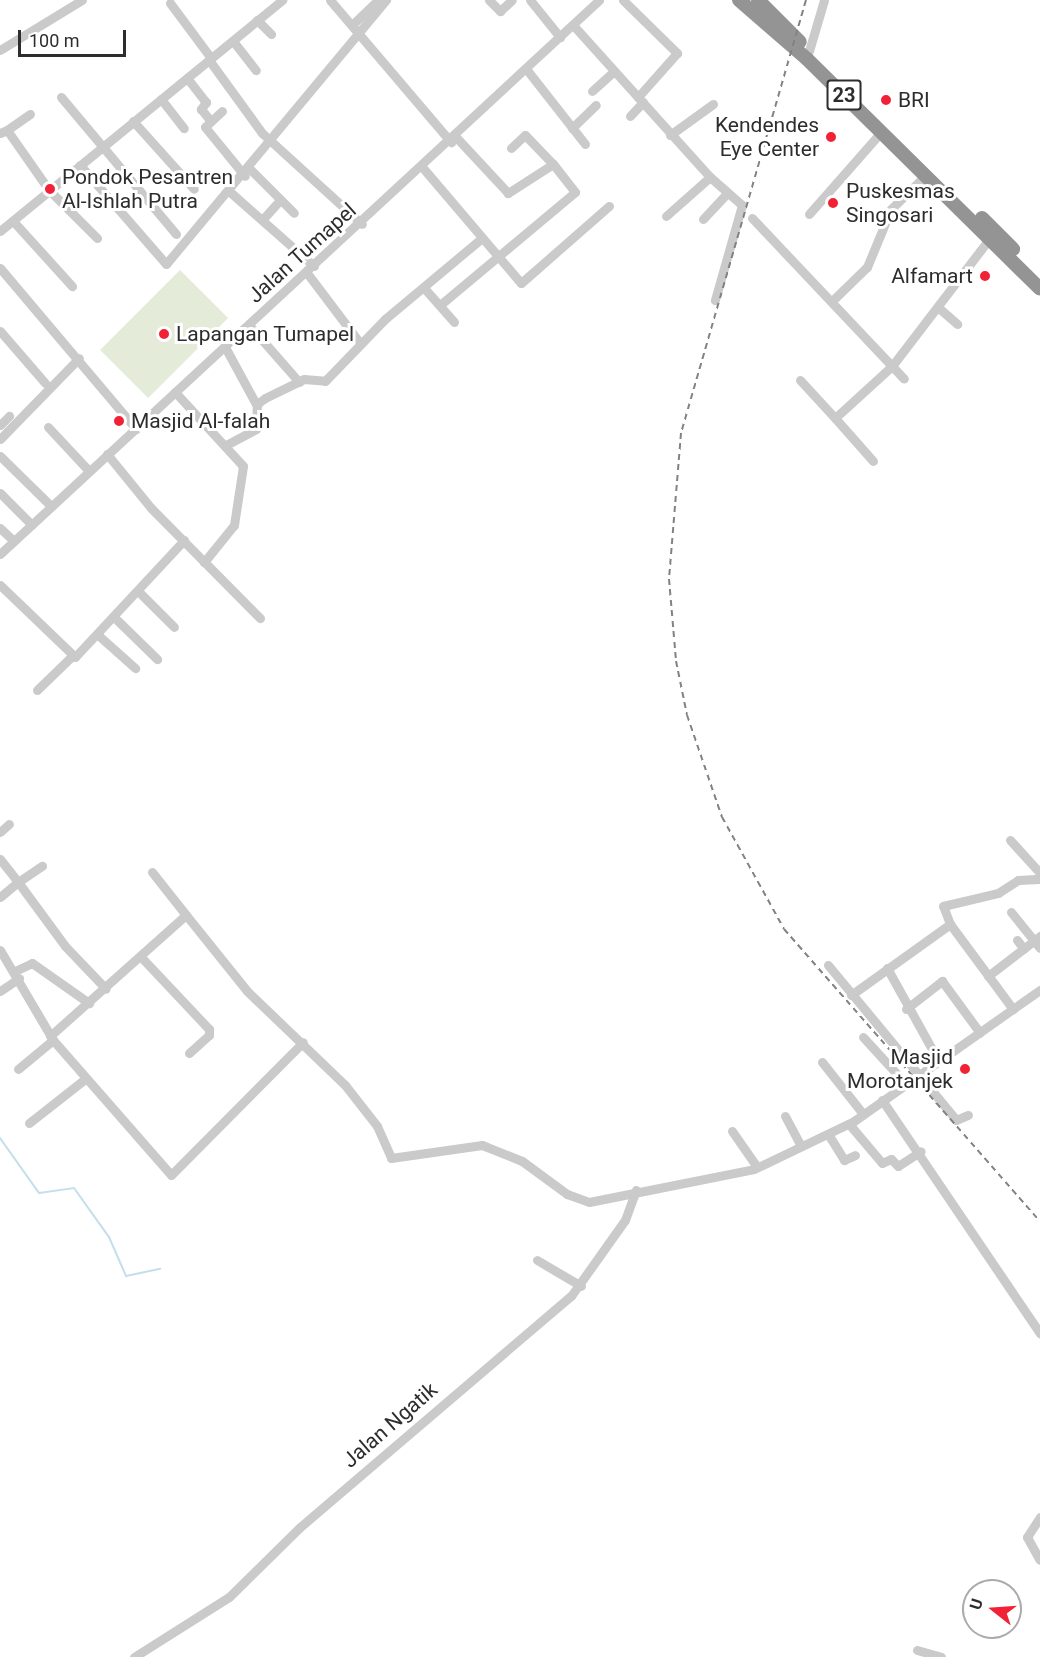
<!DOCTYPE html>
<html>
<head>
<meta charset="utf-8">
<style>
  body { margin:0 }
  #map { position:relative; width:1040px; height:1657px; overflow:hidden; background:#fff; font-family:Roboto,sans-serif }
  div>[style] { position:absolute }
  .green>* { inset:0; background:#e4ecd9; transform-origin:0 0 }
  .stream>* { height:2px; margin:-1px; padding:0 1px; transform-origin:1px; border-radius:1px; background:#c4deed }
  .minor>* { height:9px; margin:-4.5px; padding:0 4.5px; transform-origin:4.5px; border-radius:4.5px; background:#cacaca }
  .highway>* { height:14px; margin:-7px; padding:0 7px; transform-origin:7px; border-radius:7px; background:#949494 }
  .rail>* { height:2px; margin-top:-1px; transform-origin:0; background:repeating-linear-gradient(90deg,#828282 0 6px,transparent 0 10.5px) }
  .dots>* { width:16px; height:16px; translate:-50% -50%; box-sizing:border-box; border:3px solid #fff; border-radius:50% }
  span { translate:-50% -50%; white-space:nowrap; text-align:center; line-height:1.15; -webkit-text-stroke:6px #fff; paint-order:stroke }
  .shield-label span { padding:2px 4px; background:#fff; border:2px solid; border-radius:4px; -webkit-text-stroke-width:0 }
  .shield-label { font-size:20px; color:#2d2d2d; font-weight:700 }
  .poi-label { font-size:21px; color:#2d2d2d }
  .left { translate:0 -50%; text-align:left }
  .right { translate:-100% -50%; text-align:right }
  .street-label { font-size:21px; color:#2d2d2d }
  .north { position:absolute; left:962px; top:1579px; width:60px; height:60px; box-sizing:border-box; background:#fff; border:2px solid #ababab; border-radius:50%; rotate:287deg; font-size:16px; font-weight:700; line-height:24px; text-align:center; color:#2d2d2d }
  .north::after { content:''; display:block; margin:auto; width:21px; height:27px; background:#f12236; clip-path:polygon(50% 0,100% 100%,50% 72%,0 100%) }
  .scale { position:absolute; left:18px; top:30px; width:108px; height:27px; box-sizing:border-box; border:3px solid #2d2d2d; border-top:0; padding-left:8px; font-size:18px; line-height:21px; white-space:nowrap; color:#2d2d2d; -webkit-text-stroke:4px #fff; paint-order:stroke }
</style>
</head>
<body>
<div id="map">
  <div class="green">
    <div style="left:180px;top:270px;width:68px;height:113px;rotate:45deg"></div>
  </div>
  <div class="stream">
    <div style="left:0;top:1138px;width:67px;rotate:54.7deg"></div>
    <div style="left:39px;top:1193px;width:35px;rotate:-8deg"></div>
    <div style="left:74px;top:1188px;width:60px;rotate:54.5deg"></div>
    <div style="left:109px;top:1237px;width:43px;rotate:66.4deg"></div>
    <div style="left:126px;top:1276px;width:35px;rotate:-12deg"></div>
  </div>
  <div class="minor">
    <div style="left:330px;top:0;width:187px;rotate:49.6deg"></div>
    <div style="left:489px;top:0;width:16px;rotate:45deg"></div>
    <div style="left:500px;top:11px;width:16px;rotate:-43deg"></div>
    <div style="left:530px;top:0;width:48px;rotate:51deg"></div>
    <div style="left:623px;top:0;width:76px;rotate:44.5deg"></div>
    <div style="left:677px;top:53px;width:59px;rotate:131.6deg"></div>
    <div style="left:170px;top:3px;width:69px;rotate:53.3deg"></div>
    <div style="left:257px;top:20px;width:20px;rotate:45deg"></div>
    <div style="left:352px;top:25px;width:36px;rotate:-44deg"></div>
    <div style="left:573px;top:25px;width:205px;rotate:48deg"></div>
    <div style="left:710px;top:177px;width:43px;rotate:41.2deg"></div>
    <div style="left:742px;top:205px;width:99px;rotate:105.9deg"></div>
    <div style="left:233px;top:41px;width:37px;rotate:52deg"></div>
    <div style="left:0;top:50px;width:96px;rotate:-31.4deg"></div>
    <div style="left:809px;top:51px;width:53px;rotate:-73.6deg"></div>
    <div style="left:209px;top:60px;width:90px;rotate:54deg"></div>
    <div style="left:262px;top:133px;width:135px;rotate:42.3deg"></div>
    <div style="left:527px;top:70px;width:94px;rotate:51.9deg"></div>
    <div style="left:187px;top:78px;width:31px;rotate:52deg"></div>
    <div style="left:206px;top:102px;width:9px;rotate:126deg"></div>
    <div style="left:201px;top:109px;width:14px;rotate:51deg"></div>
    <div style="left:592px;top:91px;width:30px;rotate:-42deg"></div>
    <div style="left:61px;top:97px;width:179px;rotate:50deg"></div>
    <div style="left:161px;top:99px;width:37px;rotate:52deg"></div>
    <div style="left:222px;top:111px;width:23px;rotate:137deg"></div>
    <div style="left:205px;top:127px;width:63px;rotate:50.8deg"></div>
    <div style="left:630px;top:116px;width:19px;rotate:-47deg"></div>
    <div style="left:133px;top:121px;width:91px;rotate:48.1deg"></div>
    <div style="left:572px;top:128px;width:33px;rotate:-44deg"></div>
    <div style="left:7px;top:130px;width:28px;rotate:-35deg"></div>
    <div style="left:0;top:133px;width:8px;rotate:-23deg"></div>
    <div style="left:7px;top:130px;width:73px;rotate:55deg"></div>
    <div style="left:49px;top:190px;width:68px;rotate:45deg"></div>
    <div style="left:670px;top:135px;width:53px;rotate:-35.8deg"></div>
    <div style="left:511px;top:148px;width:19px;rotate:-43deg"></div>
    <div style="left:525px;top:135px;width:40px;rotate:46deg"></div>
    <div style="left:80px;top:165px;width:131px;rotate:49deg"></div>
    <div style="left:166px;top:264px;width:344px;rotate:-50.2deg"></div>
    <div style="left:423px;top:168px;width:151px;rotate:49.6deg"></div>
    <div style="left:521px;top:283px;width:117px;rotate:-41.2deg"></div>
    <div style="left:250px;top:169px;width:62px;rotate:45deg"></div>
    <div style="left:230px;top:192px;width:112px;rotate:41.4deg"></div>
    <div style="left:809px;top:214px;width:109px;rotate:-48.7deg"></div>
    <div style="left:666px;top:216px;width:59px;rotate:-41.6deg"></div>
    <div style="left:752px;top:218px;width:221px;rotate:46.6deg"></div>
    <div style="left:703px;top:219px;width:35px;rotate:-47deg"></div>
    <div style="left:262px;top:220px;width:27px;rotate:-48deg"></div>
    <div style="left:13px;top:221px;width:88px;rotate:47.8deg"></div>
    <div style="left:0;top:231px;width:365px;rotate:-39.3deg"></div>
    <div style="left:0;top:268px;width:211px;rotate:49.8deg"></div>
    <div style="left:307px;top:273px;width:88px;rotate:52.9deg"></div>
    <div style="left:425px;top:289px;width:44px;rotate:48.7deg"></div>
    <div style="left:832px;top:301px;width:49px;rotate:-44.2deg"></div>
    <div style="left:867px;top:267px;width:63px;rotate:-67.5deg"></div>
    <div style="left:891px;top:209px;width:49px;rotate:-44.2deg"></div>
    <div style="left:440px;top:305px;width:176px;rotate:-39.9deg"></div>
    <div style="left:575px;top:192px;width:36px;rotate:-128deg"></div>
    <div style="left:553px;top:164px;width:54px;rotate:147.2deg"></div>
    <div style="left:508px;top:193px;width:76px;rotate:-132.9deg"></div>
    <div style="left:940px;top:309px;width:23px;rotate:41deg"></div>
    <div style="left:249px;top:325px;width:76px;rotate:48.7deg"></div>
    <div style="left:0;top:331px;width:69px;rotate:49.1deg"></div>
    <div style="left:225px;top:347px;width:67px;rotate:61.5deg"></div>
    <div style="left:800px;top:380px;width:52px;rotate:47.4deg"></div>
    <div style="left:175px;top:392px;width:100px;rotate:47.4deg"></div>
    <div style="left:243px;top:466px;width:60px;rotate:98.7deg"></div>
    <div style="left:234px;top:525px;width:48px;rotate:129deg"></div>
    <div style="left:0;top:425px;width:13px;rotate:-45deg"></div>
    <div style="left:48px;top:427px;width:60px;rotate:47deg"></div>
    <div style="left:0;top:439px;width:113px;rotate:-45.7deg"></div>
    <div style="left:226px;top:445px;width:34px;rotate:-28deg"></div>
    <div style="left:256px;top:429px;width:25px;rotate:-88deg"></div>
    <div style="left:257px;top:404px;width:10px;rotate:-37deg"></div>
    <div style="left:265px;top:398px;width:43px;rotate:-26deg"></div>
    <div style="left:304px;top:379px;width:21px;rotate:5deg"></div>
    <div style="left:325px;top:381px;width:86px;rotate:-45.9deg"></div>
    <div style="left:385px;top:319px;width:126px;rotate:-39.9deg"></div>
    <div style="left:107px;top:454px;width:70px;rotate:50.8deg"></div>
    <div style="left:151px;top:508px;width:155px;rotate:45.3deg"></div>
    <div style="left:0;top:456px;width:71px;rotate:44.4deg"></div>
    <div style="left:873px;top:461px;width:57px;rotate:-131.5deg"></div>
    <div style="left:835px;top:418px;width:77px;rotate:-42.4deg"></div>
    <div style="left:892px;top:366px;width:160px;rotate:-52.6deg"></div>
    <div style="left:0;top:493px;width:45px;rotate:45deg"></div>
    <div style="left:0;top:528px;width:19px;rotate:43deg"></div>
    <div style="left:0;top:554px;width:816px;rotate:-42.76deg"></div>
    <div style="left:0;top:585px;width:104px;rotate:43.8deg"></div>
    <div style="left:75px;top:657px;width:160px;rotate:-47deg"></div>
    <div style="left:140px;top:593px;width:48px;rotate:45deg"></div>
    <div style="left:115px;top:618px;width:59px;rotate:44.3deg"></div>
    <div style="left:98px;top:635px;width:50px;rotate:41.7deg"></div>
    <div style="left:37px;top:690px;width:47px;rotate:-44.1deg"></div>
    <div style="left:0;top:832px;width:12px;rotate:-42deg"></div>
    <div style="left:1010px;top:840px;width:45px;rotate:47.7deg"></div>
    <div style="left:0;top:859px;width:29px;rotate:52deg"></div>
    <div style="left:18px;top:882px;width:29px;rotate:-34deg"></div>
    <div style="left:152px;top:872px;width:55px;rotate:51.7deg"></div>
    <div style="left:0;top:897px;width:23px;rotate:-40deg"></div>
    <div style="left:18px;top:882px;width:79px;rotate:53.7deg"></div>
    <div style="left:65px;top:946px;width:59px;rotate:46.4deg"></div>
    <div style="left:1011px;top:912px;width:46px;rotate:51.1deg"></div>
    <div style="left:950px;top:924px;width:106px;rotate:53.5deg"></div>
    <div style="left:1017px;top:940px;width:11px;rotate:52deg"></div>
    <div style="left:0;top:950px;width:104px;rotate:59.5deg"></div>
    <div style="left:53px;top:1040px;width:179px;rotate:48.8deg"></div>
    <div style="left:171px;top:1175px;width:187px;rotate:-45.2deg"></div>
    <div style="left:142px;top:958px;width:98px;rotate:46.7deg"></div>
    <div style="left:209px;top:1029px;width:6px;rotate:90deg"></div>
    <div style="left:209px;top:1035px;width:27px;rotate:138deg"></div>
    <div style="left:828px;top:965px;width:201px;rotate:50.4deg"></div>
    <div style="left:956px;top:1120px;width:13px;rotate:-23deg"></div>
    <div style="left:887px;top:968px;width:105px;rotate:61deg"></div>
    <div style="left:15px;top:971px;width:19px;rotate:-25deg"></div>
    <div style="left:32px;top:963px;width:70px;rotate:35.1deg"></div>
    <div style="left:988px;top:976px;width:66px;rotate:-37.6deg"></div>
    <div style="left:0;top:991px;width:23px;rotate:-34deg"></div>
    <div style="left:851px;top:995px;width:122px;rotate:-35.6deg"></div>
    <div style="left:950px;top:924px;width:19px;rotate:-111deg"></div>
    <div style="left:943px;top:906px;width:57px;rotate:-13.3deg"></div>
    <div style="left:998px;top:893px;width:24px;rotate:-33deg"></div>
    <div style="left:1018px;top:880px;width:22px;rotate:-3deg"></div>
    <div style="left:906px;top:1009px;width:46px;rotate:-37.9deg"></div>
    <div style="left:942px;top:981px;width:64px;rotate:53.8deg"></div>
    <div style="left:50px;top:1036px;width:182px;rotate:-41.7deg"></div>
    <div style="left:186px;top:915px;width:97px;rotate:51.2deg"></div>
    <div style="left:247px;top:991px;width:136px;rotate:43.8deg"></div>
    <div style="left:345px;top:1085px;width:52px;rotate:52deg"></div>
    <div style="left:377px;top:1126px;width:35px;rotate:66deg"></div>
    <div style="left:391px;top:1158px;width:92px;rotate:-8.1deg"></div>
    <div style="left:482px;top:1145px;width:43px;rotate:21.8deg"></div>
    <div style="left:522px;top:1161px;width:56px;rotate:36.3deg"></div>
    <div style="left:567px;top:1194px;width:23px;rotate:20deg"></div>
    <div style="left:589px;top:1202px;width:168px;rotate:-11.3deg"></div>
    <div style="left:754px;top:1169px;width:111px;rotate:-25.6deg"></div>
    <div style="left:854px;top:1121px;width:228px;rotate:-35.2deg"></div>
    <div style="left:863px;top:1037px;width:64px;rotate:47.5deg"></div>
    <div style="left:822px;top:1062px;width:66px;rotate:51.7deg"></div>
    <div style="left:18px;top:1069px;width:45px;rotate:-39.6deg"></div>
    <div style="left:882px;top:1100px;width:282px;rotate:55.9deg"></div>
    <div style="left:785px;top:1116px;width:32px;rotate:62deg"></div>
    <div style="left:29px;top:1123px;width:71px;rotate:-38.2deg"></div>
    <div style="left:849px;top:1124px;width:51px;rotate:49.8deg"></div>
    <div style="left:882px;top:1163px;width:10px;rotate:-24deg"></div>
    <div style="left:891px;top:1159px;width:10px;rotate:45deg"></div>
    <div style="left:898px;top:1166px;width:27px;rotate:-33deg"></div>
    <div style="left:732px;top:1131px;width:44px;rotate:55.2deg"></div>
    <div style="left:828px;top:1134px;width:31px;rotate:58deg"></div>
    <div style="left:844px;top:1160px;width:12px;rotate:-24deg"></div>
    <div style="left:537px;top:1260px;width:51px;rotate:30.6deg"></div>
    <div style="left:1040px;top:1517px;width:24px;rotate:123deg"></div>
    <div style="left:1027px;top:1537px;width:26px;rotate:61deg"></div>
    <div style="left:917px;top:1650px;width:25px;rotate:16deg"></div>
    <div style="left:134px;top:1657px;width:112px;rotate:-32.3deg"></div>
    <div style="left:229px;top:1597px;width:98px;rotate:-44.6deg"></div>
    <div style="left:299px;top:1528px;width:358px;rotate:-40.5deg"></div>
    <div style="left:571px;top:1296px;width:93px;rotate:-54.6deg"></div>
    <div style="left:625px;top:1220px;width:32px;rotate:-70deg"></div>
  </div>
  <div class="highway">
    <div style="left:739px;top:0;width:90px;rotate:40.9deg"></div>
    <div style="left:807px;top:59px;width:327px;rotate:44.6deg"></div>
    <div style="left:758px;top:0;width:59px;rotate:45deg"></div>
    <div style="left:982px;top:218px;width:44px;rotate:45deg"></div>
  </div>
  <div class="rail">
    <div style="left:806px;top:0;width:451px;rotate:106.1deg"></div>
    <div style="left:681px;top:433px;width:146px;rotate:94.7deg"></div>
    <div style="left:669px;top:579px;width:82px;rotate:85.1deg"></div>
    <div style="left:676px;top:661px;width:55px;rotate:78.5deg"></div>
    <div style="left:687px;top:715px;width:108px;rotate:71.1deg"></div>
    <div style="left:722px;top:817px;width:128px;rotate:61deg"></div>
    <div style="left:784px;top:929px;width:388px;rotate:48.8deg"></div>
  </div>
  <div class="dots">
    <div style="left:886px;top:100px;background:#f12236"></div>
    <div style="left:831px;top:137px;background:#f12236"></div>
    <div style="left:50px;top:189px;background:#f12236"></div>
    <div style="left:833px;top:203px;background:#f12236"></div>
    <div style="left:985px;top:276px;background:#f12236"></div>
    <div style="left:164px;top:334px;background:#f12236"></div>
    <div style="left:119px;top:421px;background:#f12236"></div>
    <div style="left:965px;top:1069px;background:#f12236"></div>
  </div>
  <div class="shield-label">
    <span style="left:844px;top:95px">23</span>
  </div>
  <div class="poi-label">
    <span class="left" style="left:898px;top:100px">BRI</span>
    <span class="right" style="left:819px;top:137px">Kendendes<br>Eye Center</span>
    <span class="left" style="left:62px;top:189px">Pondok Pesantren<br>Al-Ishlah Putra</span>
    <span class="left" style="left:846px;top:203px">Puskesmas<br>Singosari</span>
    <span class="right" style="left:973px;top:276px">Alfamart</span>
    <span class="left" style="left:176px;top:334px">Lapangan Tumapel</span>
    <span class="left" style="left:131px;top:421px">Masjid Al-falah</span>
    <span class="right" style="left:953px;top:1069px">Masjid<br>Morotanjek</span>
  </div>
  <div class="street-label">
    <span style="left:302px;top:253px;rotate:-42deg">Jalan Tumapel</span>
    <span style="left:390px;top:1425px;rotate:-41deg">Jalan Ngatik</span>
  </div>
  <div class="north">U</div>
  <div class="scale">100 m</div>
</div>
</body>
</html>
